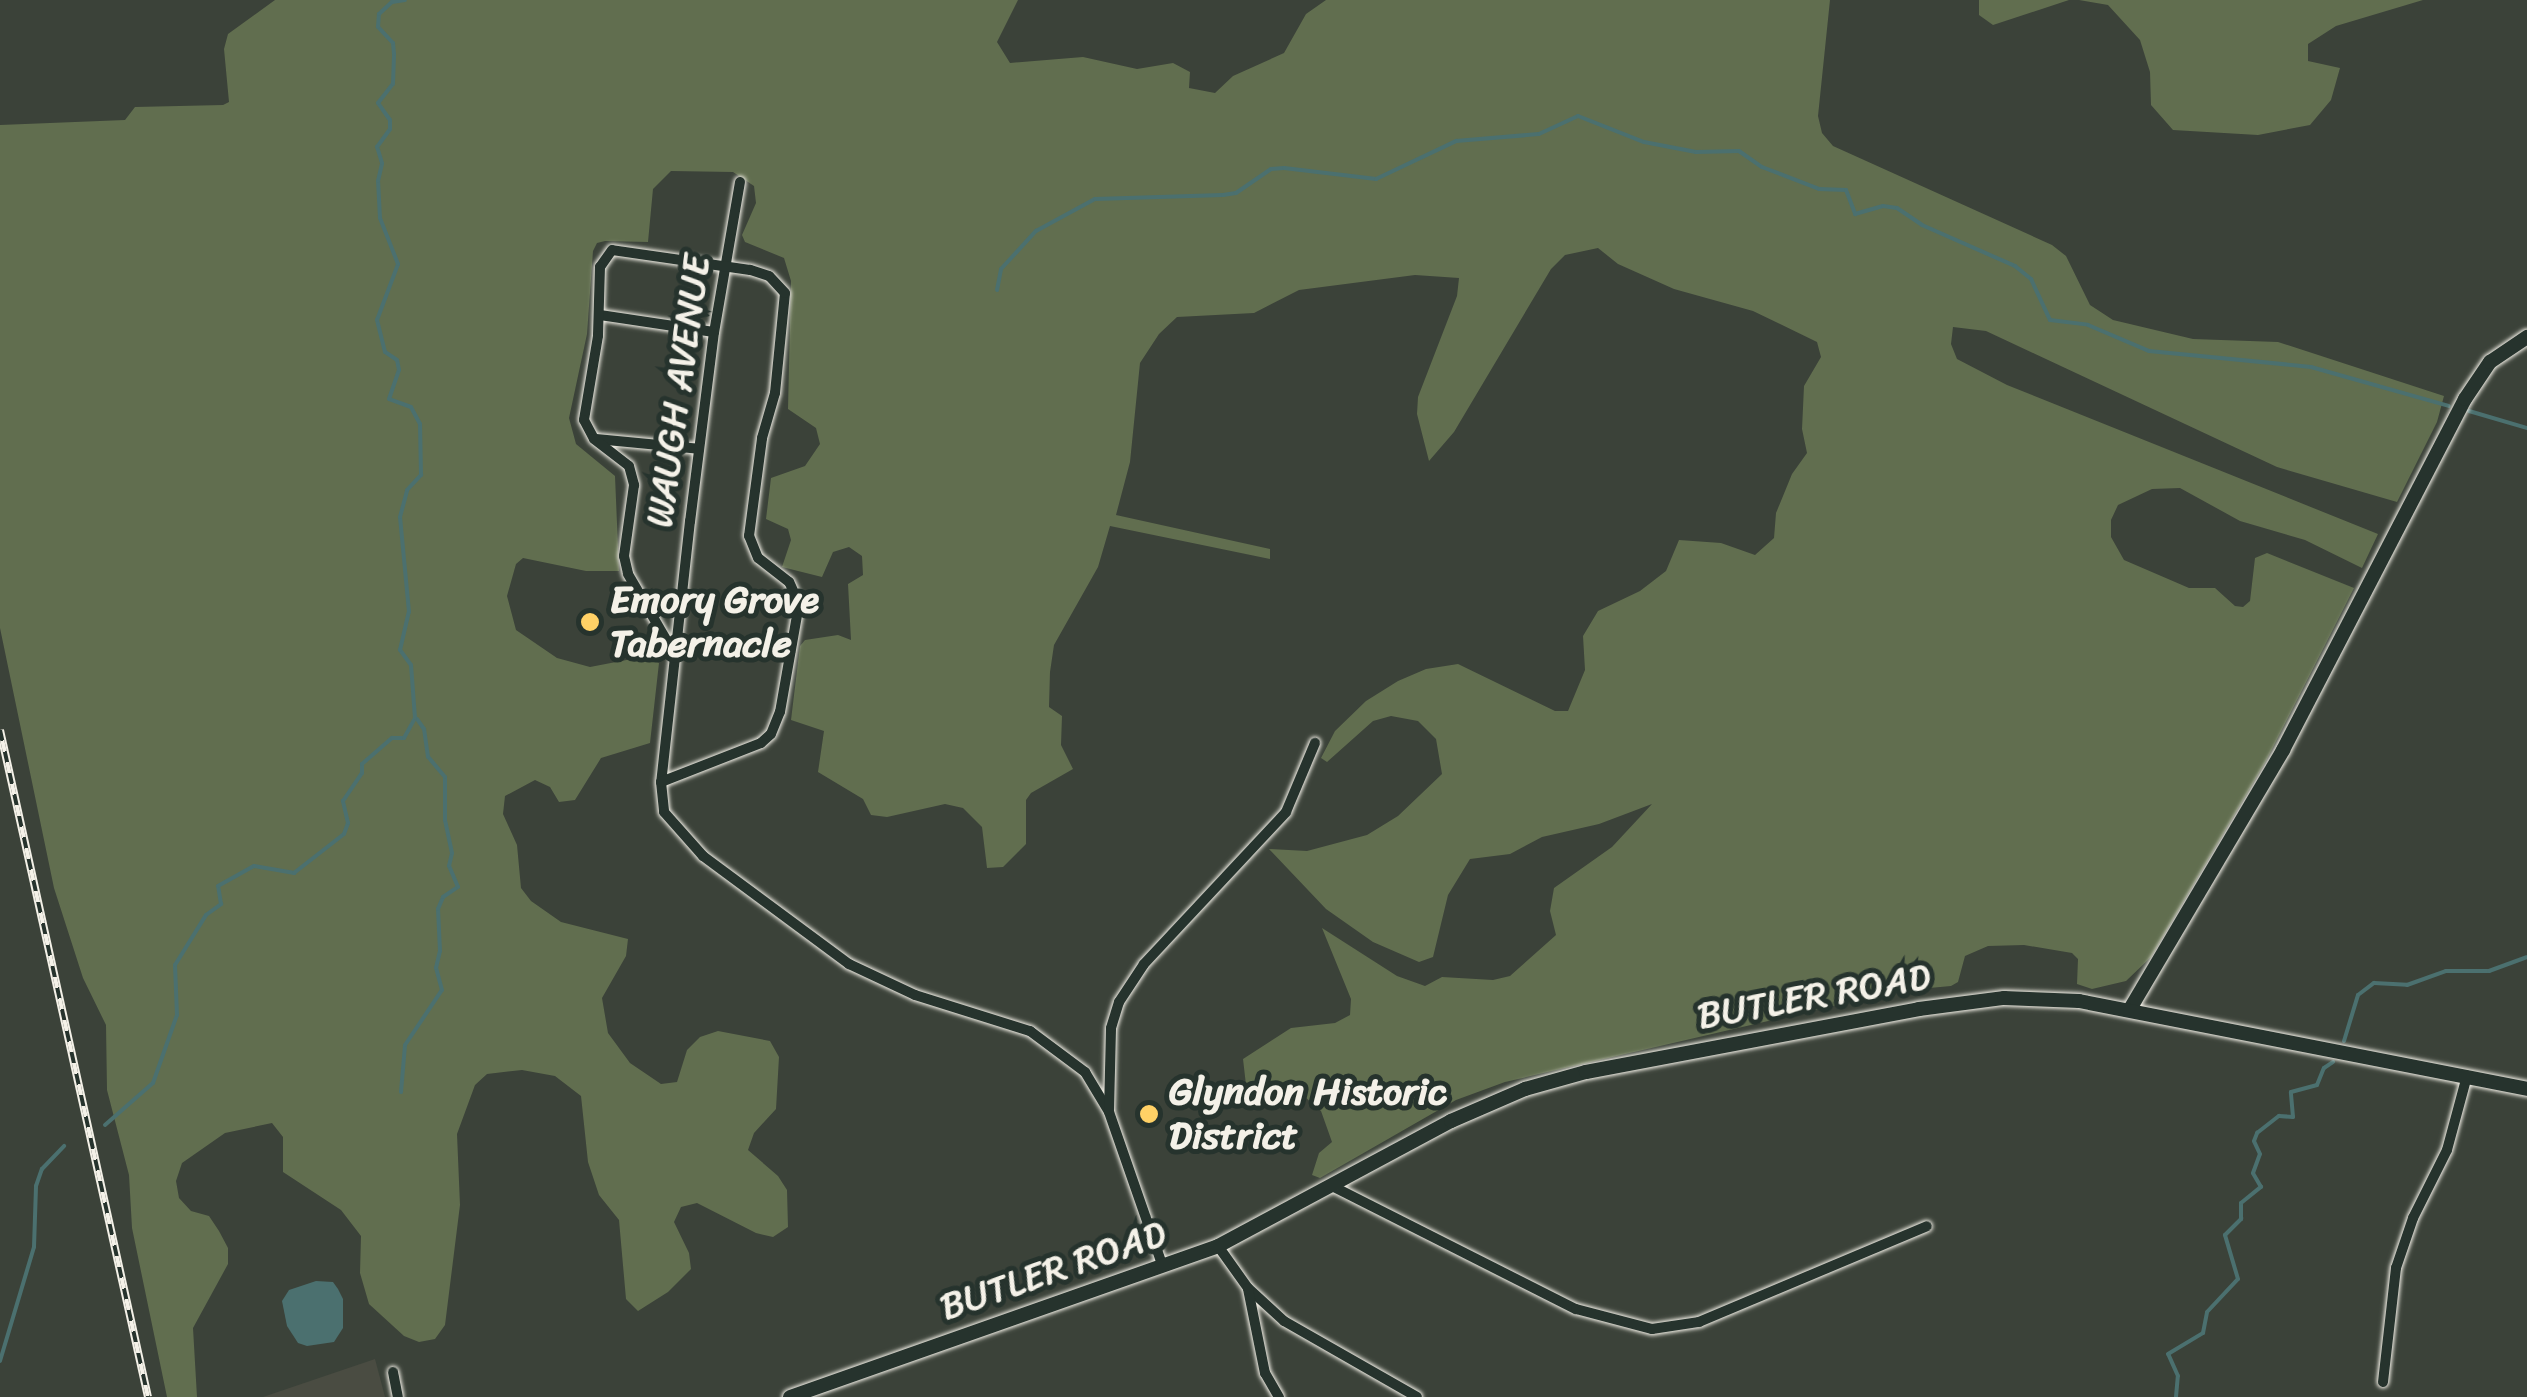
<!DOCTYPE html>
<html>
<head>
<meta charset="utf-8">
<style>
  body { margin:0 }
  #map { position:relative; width:2527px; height:1397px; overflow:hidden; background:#3b4239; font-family:Sriracha,sans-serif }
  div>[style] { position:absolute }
  .built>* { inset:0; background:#4a4c42 }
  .green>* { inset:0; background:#616e4f }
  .water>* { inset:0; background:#4b706f }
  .stream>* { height:4px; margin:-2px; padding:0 2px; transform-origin:2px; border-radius:2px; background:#4b706f }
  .roads { filter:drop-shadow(0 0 2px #f4f1e8) drop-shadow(0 0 2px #f4f1e8) }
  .street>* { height:10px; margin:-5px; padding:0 5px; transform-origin:5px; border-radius:5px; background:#26332d }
  .secondary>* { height:14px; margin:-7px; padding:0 7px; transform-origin:7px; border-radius:7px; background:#26332d }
  .rail>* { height:8px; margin-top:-4px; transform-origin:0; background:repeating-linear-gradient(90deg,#26332d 0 11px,#f4f1e8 0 22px); box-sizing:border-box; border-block:2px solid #f4f1e8 }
  .dots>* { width:28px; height:28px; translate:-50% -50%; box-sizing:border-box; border:5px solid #26332d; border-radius:50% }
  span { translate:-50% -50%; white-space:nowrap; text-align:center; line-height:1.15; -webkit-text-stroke:10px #26332d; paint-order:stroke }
  .street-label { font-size:38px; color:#f4f1e8 }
  .poi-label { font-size:38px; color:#f4f1e8; font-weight:700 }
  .left { translate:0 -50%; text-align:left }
</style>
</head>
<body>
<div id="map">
  <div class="built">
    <div style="clip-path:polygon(375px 1359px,385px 1397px,263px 1397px)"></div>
  </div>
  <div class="green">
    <div style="clip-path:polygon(275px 0,1018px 0,997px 42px,1010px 63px,1083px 57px,1137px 69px,1173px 63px,1190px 72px,1189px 88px,1215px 93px,1233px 76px,1284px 53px,1306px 14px,1326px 0,1830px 0,1818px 116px,1822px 133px,1833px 146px,2052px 245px,2066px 256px,2090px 305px,2113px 320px,2193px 339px,2278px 342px,2444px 396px,2437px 422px,2397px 502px,2277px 467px,1986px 331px,1953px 327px,1951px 344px,1957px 359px,2007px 385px,2378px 534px,2362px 568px,2305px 540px,2240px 521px,2180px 488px,2152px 489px,2118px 505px,2111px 520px,2111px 537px,2124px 560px,2189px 588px,2215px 588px,2235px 606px,2243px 607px,2250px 601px,2255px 558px,2267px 553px,2354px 588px,2266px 761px,2151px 957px,2126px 981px,2092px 989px,2077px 984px,2078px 959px,2072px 953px,2024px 945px,1988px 946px,1965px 956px,1958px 982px,1951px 986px,1897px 991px,1505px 1082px,1456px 1100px,1320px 1178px,1312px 1175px,1319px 1153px,1332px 1142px,1321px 1111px,1297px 1090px,1246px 1085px,1243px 1059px,1291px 1028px,1335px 1023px,1350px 1015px,1351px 999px,1322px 928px,1397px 976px,1425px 986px,1442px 977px,1493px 980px,1510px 976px,1556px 935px,1550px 911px,1554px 888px,1612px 847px,1652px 804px,1599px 824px,1542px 837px,1510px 854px,1470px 859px,1448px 895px,1433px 957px,1419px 962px,1373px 942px,1326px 909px,1269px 849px,1307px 851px,1367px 835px,1398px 816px,1442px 774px,1436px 739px,1418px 721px,1391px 716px,1373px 721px,1327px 762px,1321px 758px,1335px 731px,1366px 701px,1398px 681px,1426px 669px,1458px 664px,1555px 711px,1568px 711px,1585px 670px,1583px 636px,1598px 611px,1640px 591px,1666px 571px,1679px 540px,1721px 543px,1755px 555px,1774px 538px,1776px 513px,1792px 474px,1807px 453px,1802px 429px,1804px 386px,1821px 357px,1817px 342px,1753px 311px,1674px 289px,1618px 264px,1598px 248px,1565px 255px,1551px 269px,1454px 432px,1429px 461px,1417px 414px,1418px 397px,1457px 296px,1459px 278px,1415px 275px,1299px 290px,1254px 313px,1177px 317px,1159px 334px,1140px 363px,1130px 462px,1116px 515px,1270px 549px,1270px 559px,1110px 526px,1098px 567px,1054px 645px,1050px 672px,1049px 707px,1062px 716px,1061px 745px,1073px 769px,1031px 793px,1026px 800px,1026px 844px,1003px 867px,987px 868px,982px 827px,963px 808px,945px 804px,887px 817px,871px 815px,863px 799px,818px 772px,824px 731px,791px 720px,800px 646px,805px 640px,838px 635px,851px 640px,848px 584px,863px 575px,862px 556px,849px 547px,833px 552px,822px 577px,782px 567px,791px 540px,788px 529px,766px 519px,771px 478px,805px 466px,820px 444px,816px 428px,788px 409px,791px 281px,784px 258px,745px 242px,742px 235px,756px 203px,754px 186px,733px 172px,671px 171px,653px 189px,648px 242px,605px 241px,597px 243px,593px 251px,587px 334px,569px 418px,576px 444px,615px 476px,619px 571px,586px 571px,523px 558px,516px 564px,507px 596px,516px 630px,557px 658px,590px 667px,642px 657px,659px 663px,650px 743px,601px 758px,575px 800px,559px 802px,550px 787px,535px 780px,505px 796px,503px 814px,517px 845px,521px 888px,531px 901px,561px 922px,628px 939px,626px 956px,602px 998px,608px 1033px,630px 1063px,661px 1084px,677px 1082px,687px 1050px,700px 1037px,718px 1031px,770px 1041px,779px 1057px,776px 1109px,754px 1133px,748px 1150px,778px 1176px,787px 1190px,788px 1227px,773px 1237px,756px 1233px,697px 1203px,681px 1207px,674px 1222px,689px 1253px,691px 1269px,668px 1292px,638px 1311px,626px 1299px,619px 1220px,599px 1195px,588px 1162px,581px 1096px,555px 1076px,522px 1070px,487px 1074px,475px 1085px,457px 1134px,460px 1205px,445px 1325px,435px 1339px,419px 1342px,404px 1336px,369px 1304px,360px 1273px,361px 1236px,341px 1210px,283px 1172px,283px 1137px,272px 1123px,225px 1133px,182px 1163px,176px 1181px,179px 1198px,191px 1211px,209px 1216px,219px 1231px,228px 1248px,228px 1264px,193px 1328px,197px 1397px,167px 1397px,132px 1228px,129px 1175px,107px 1090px,106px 1025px,83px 978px,54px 888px,0 628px,0 125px,125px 120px,135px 107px,223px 105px,229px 102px,224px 49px,228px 34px)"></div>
    <div style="clip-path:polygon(1979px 0,2069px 0,1993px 25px,1979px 15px)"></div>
    <div style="clip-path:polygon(2079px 0,2423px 0,2336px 26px,2308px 44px,2308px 61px,2340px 68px,2331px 100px,2310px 125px,2258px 135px,2173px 130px,2151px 105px,2150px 72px,2140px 40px,2108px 5px)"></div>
  </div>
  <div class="water">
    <div style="clip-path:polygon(316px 1281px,333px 1282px,338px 1289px,343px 1299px,343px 1328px,334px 1342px,307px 1346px,298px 1343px,287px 1326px,282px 1301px,289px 1290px)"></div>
  </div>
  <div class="stream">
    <div style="left:997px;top:290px;width:21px;rotate:-79deg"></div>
    <div style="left:1001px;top:269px;width:52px;rotate:-47.4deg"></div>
    <div style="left:1036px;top:231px;width:67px;rotate:-28.5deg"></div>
    <div style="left:1095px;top:199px;width:128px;rotate:-1.8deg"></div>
    <div style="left:1223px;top:195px;width:13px;rotate:-9deg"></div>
    <div style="left:1236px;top:193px;width:42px;rotate:-34.4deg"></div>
    <div style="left:1271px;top:169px;width:13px;rotate:-4deg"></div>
    <div style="left:1284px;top:168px;width:93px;rotate:6.8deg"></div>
    <div style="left:1376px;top:179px;width:89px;rotate:-25.4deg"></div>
    <div style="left:1456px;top:141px;width:83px;rotate:-4.8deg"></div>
    <div style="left:1539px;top:134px;width:43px;rotate:-24.8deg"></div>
    <div style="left:1578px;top:116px;width:71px;rotate:21.5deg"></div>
    <div style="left:1644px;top:142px;width:53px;rotate:10.9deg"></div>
    <div style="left:1696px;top:152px;width:43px;rotate:-1.3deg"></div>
    <div style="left:1739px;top:151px;width:28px;rotate:35deg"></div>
    <div style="left:1762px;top:167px;width:61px;rotate:21.1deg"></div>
    <div style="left:1819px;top:189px;width:27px;rotate:2deg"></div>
    <div style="left:1846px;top:190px;width:26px;rotate:69deg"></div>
    <div style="left:1855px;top:214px;width:29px;rotate:-16deg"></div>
    <div style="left:1883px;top:206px;width:14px;rotate:8deg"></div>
    <div style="left:1897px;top:208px;width:30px;rotate:34deg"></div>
    <div style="left:1922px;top:225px;width:102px;rotate:23.8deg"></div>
    <div style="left:2015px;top:266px;width:21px;rotate:39deg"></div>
    <div style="left:2031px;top:279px;width:45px;rotate:65.1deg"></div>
    <div style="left:2050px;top:320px;width:38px;rotate:7deg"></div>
    <div style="left:2088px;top:325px;width:66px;rotate:23.1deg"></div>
    <div style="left:2149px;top:351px;width:163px;rotate:5.6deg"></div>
    <div style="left:2311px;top:367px;width:143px;rotate:15.8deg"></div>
    <div style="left:2469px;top:411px;width:60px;rotate:16.3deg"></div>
    <div style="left:2344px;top:1041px;width:48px;rotate:-73.1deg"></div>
    <div style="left:2358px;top:995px;width:20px;rotate:-37deg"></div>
    <div style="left:2374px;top:983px;width:33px;rotate:3deg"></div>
    <div style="left:2407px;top:985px;width:41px;rotate:-19.7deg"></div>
    <div style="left:2446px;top:971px;width:43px"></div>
    <div style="left:2489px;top:971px;width:40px;rotate:-20.2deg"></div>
    <div style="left:401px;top:1092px;width:47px;rotate:-85.1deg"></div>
    <div style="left:405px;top:1045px;width:66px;rotate:-56.1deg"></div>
    <div style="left:442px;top:990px;width:23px;rotate:-105deg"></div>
    <div style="left:436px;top:968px;width:17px;rotate:-77deg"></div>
    <div style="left:440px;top:951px;width:42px;rotate:-92.7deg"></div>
    <div style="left:438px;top:909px;width:13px;rotate:-67deg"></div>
    <div style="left:443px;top:897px;width:18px;rotate:-34deg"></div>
    <div style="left:458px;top:887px;width:23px;rotate:-113deg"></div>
    <div style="left:449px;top:866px;width:13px;rotate:-77deg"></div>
    <div style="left:452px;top:853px;width:34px;rotate:-102deg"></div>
    <div style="left:445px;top:820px;width:43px;rotate:-90deg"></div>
    <div style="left:445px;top:777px;width:26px;rotate:-130deg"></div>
    <div style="left:428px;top:757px;width:28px;rotate:-98deg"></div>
    <div style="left:424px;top:729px;width:12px;rotate:-125deg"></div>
    <div style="left:105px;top:1125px;width:64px;rotate:-41.2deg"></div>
    <div style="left:153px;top:1083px;width:72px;rotate:-70.6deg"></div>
    <div style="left:177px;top:1015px;width:50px;rotate:-92.3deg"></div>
    <div style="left:175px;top:965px;width:59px;rotate:-58.2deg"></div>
    <div style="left:206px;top:915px;width:19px;rotate:-36deg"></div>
    <div style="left:221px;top:904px;width:18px;rotate:-99deg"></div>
    <div style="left:218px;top:886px;width:41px;rotate:-29.1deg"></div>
    <div style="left:254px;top:866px;width:41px;rotate:9.9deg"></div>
    <div style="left:294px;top:873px;width:63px;rotate:-38deg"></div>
    <div style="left:344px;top:834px;width:12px;rotate:-70deg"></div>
    <div style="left:348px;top:823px;width:23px;rotate:-103deg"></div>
    <div style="left:343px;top:801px;width:34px;rotate:-56deg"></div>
    <div style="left:362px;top:773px;width:9px;rotate:-90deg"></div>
    <div style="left:362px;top:764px;width:40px;rotate:-41deg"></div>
    <div style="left:392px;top:738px;width:12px"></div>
    <div style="left:404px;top:738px;width:23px;rotate:-61deg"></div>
    <div style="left:415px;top:718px;width:53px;rotate:-94.3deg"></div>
    <div style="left:411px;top:665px;width:19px;rotate:-126deg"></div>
    <div style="left:400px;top:650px;width:39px;rotate:-77deg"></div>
    <div style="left:409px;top:612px;width:95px;rotate:-95.4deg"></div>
    <div style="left:400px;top:517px;width:28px;rotate:-75deg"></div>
    <div style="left:407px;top:490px;width:21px;rotate:-47deg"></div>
    <div style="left:421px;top:475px;width:51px;rotate:-91.1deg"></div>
    <div style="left:420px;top:424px;width:19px;rotate:-118deg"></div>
    <div style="left:411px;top:407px;width:23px;rotate:-160deg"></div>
    <div style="left:389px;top:399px;width:31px;rotate:-71deg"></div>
    <div style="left:399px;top:370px;width:10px;rotate:-101deg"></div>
    <div style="left:397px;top:360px;width:14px;rotate:-146deg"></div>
    <div style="left:385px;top:352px;width:33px;rotate:-104deg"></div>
    <div style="left:377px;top:320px;width:60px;rotate:-69.4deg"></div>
    <div style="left:398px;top:264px;width:49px;rotate:-111.4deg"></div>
    <div style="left:380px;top:218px;width:37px;rotate:-93deg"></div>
    <div style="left:378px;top:181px;width:18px;rotate:-77deg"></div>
    <div style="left:382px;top:163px;width:17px;rotate:-107deg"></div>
    <div style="left:377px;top:147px;width:22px;rotate:-54deg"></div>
    <div style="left:390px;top:129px;width:9px;rotate:-90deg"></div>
    <div style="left:390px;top:120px;width:21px;rotate:-125deg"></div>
    <div style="left:378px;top:103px;width:24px;rotate:-52deg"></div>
    <div style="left:393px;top:84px;width:30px;rotate:-88deg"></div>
    <div style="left:394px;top:54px;width:11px;rotate:-95deg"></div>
    <div style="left:393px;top:43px;width:22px;rotate:-133deg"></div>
    <div style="left:378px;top:27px;width:13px;rotate:-86deg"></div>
    <div style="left:379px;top:14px;width:18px;rotate:-43deg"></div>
    <div style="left:392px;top:2px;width:13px;rotate:-9deg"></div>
    <div style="left:0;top:1361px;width:119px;rotate:-73.4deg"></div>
    <div style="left:34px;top:1247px;width:61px;rotate:-88.1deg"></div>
    <div style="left:36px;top:1186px;width:18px;rotate:-71deg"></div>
    <div style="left:42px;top:1169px;width:32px;rotate:-46deg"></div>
    <div style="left:2176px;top:1397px;width:21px;rotate:-85deg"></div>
    <div style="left:2178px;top:1376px;width:24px;rotate:-114deg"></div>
    <div style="left:2168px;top:1354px;width:41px;rotate:-31deg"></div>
    <div style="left:2203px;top:1333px;width:21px;rotate:-79deg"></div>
    <div style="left:2207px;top:1312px;width:45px;rotate:-46.8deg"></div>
    <div style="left:2238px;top:1279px;width:46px;rotate:-106.5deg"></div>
    <div style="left:2225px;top:1235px;width:23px;rotate:-45deg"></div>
    <div style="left:2241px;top:1219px;width:16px;rotate:-90deg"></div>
    <div style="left:2241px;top:1203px;width:26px;rotate:-39deg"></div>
    <div style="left:2261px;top:1187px;width:16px;rotate:-120deg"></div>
    <div style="left:2253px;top:1173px;width:20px;rotate:-70deg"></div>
    <div style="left:2260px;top:1154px;width:14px;rotate:-115deg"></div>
    <div style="left:2254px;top:1141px;width:9px;rotate:-69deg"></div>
    <div style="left:2257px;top:1133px;width:28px;rotate:-38deg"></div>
    <div style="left:2279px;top:1116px;width:14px;rotate:4deg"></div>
    <div style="left:2293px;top:1117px;width:25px;rotate:-95deg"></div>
    <div style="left:2291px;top:1092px;width:27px;rotate:-15deg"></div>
    <div style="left:2317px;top:1085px;width:18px;rotate:-68deg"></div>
    <div style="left:2324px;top:1068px;width:11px;rotate:-34deg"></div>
  </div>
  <div class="roads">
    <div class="street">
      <div style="left:740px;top:182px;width:152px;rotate:99.8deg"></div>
      <div style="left:714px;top:332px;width:191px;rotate:97.2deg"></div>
      <div style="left:690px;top:521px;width:263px;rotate:96.3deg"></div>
      <div style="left:661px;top:782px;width:30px;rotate:84deg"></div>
      <div style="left:664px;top:812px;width:59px;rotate:48.4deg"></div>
      <div style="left:703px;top:856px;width:182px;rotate:36.5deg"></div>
      <div style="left:849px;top:964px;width:73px;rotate:25.2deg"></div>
      <div style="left:915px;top:995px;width:121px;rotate:17.4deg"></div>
      <div style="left:1030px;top:1031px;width:69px;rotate:36.7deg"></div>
      <div style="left:1085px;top:1072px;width:47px;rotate:59deg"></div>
      <div style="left:1109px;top:1112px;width:164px;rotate:70.8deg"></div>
      <div style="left:600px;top:315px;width:115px;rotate:8.5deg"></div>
      <div style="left:596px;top:439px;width:103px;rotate:5.5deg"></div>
      <div style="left:661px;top:782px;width:107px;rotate:-21.3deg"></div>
      <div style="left:761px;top:743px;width:13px;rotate:-42deg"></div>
      <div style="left:771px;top:734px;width:24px;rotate:-68deg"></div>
      <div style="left:780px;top:712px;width:110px;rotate:-80deg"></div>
      <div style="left:799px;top:604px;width:24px;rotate:-114deg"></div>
      <div style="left:789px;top:582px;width:39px;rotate:-142deg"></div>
      <div style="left:758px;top:558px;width:24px;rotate:-112deg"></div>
      <div style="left:749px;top:536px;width:99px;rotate:-82.4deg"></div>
      <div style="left:762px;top:438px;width:47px;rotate:-73.9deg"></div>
      <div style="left:775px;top:393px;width:100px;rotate:-84.3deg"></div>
      <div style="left:785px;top:293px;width:23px;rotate:-133deg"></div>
      <div style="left:769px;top:276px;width:20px;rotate:-162deg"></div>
      <div style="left:750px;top:270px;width:139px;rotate:-171.8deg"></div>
      <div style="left:612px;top:250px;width:21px;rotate:125deg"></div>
      <div style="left:600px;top:267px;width:69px;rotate:91.7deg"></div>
      <div style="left:598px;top:336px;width:85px;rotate:99.5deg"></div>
      <div style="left:584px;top:420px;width:21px;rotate:62deg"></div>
      <div style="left:594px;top:439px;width:44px;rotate:37.6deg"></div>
      <div style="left:629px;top:466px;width:20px;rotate:75deg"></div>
      <div style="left:634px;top:485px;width:72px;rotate:98deg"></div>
      <div style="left:624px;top:556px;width:18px;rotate:77deg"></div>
      <div style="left:628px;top:574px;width:91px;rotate:59.8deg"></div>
      <div style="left:1109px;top:1111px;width:83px;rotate:-88.6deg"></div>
      <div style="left:1111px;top:1028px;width:27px;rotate:-73deg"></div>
      <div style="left:1119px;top:1002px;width:45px;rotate:-56.7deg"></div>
      <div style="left:1144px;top:964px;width:208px;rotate:-46.9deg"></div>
      <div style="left:1286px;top:812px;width:75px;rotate:-67.2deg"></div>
      <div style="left:1334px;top:1187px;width:271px;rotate:26.8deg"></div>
      <div style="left:1576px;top:1309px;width:79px;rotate:14.7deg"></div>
      <div style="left:1652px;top:1329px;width:48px;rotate:-8.5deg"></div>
      <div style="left:1699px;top:1322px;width:247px;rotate:-22.8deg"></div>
      <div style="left:1218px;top:1246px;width:52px;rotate:54.5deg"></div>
      <div style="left:1248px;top:1288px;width:49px;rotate:42.5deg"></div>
      <div style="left:1284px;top:1321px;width:153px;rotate:29.7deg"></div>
      <div style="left:1248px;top:1289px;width:86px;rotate:78.6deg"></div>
      <div style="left:1265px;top:1373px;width:28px;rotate:60deg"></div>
      <div style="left:393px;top:1372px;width:25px;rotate:79deg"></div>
      <div style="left:2383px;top:1382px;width:115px;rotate:-83.5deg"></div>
      <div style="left:2396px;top:1268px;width:53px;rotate:-71.2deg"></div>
      <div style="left:2413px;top:1218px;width:76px;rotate:-63.4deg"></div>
      <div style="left:2447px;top:1150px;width:77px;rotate:-74.9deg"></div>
    </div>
    <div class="secondary">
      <div style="left:2130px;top:1009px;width:301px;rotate:-59.4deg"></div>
      <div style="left:2283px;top:750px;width:395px;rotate:-62.6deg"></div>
      <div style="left:2465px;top:399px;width:45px;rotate:-56deg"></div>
      <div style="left:2490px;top:362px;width:45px;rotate:-34deg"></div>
      <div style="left:790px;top:1397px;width:454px;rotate:-19.4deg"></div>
      <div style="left:1218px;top:1246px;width:264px;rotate:-28.2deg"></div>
      <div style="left:1451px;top:1121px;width:81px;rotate:-23.4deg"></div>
      <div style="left:1525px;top:1089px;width:63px;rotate:-15.6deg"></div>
      <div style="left:1586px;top:1072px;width:339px;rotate:-10.7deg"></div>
      <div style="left:1919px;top:1009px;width:86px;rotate:-7.4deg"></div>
      <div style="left:2004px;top:998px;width:75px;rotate:2.3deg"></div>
      <div style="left:2079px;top:1001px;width:457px;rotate:11.1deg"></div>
    </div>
  </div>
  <div class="rail">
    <div style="left:0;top:730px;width:683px;rotate:77.49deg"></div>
  </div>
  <div class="dots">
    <div style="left:590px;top:622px;background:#ffd166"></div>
    <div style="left:1149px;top:1114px;background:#ffd166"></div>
  </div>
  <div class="street-label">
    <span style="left:678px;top:391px;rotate:-82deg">WAUGH AVENUE</span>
    <span style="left:1814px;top:996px;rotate:-10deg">BUTLER ROAD</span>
    <span style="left:1053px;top:1270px;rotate:-19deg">BUTLER ROAD</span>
  </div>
  <div class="poi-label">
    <span class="left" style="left:610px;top:622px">Emory Grove<br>Tabernacle</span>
    <span class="left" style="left:1169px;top:1114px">Glyndon Historic<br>District</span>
  </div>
</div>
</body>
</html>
